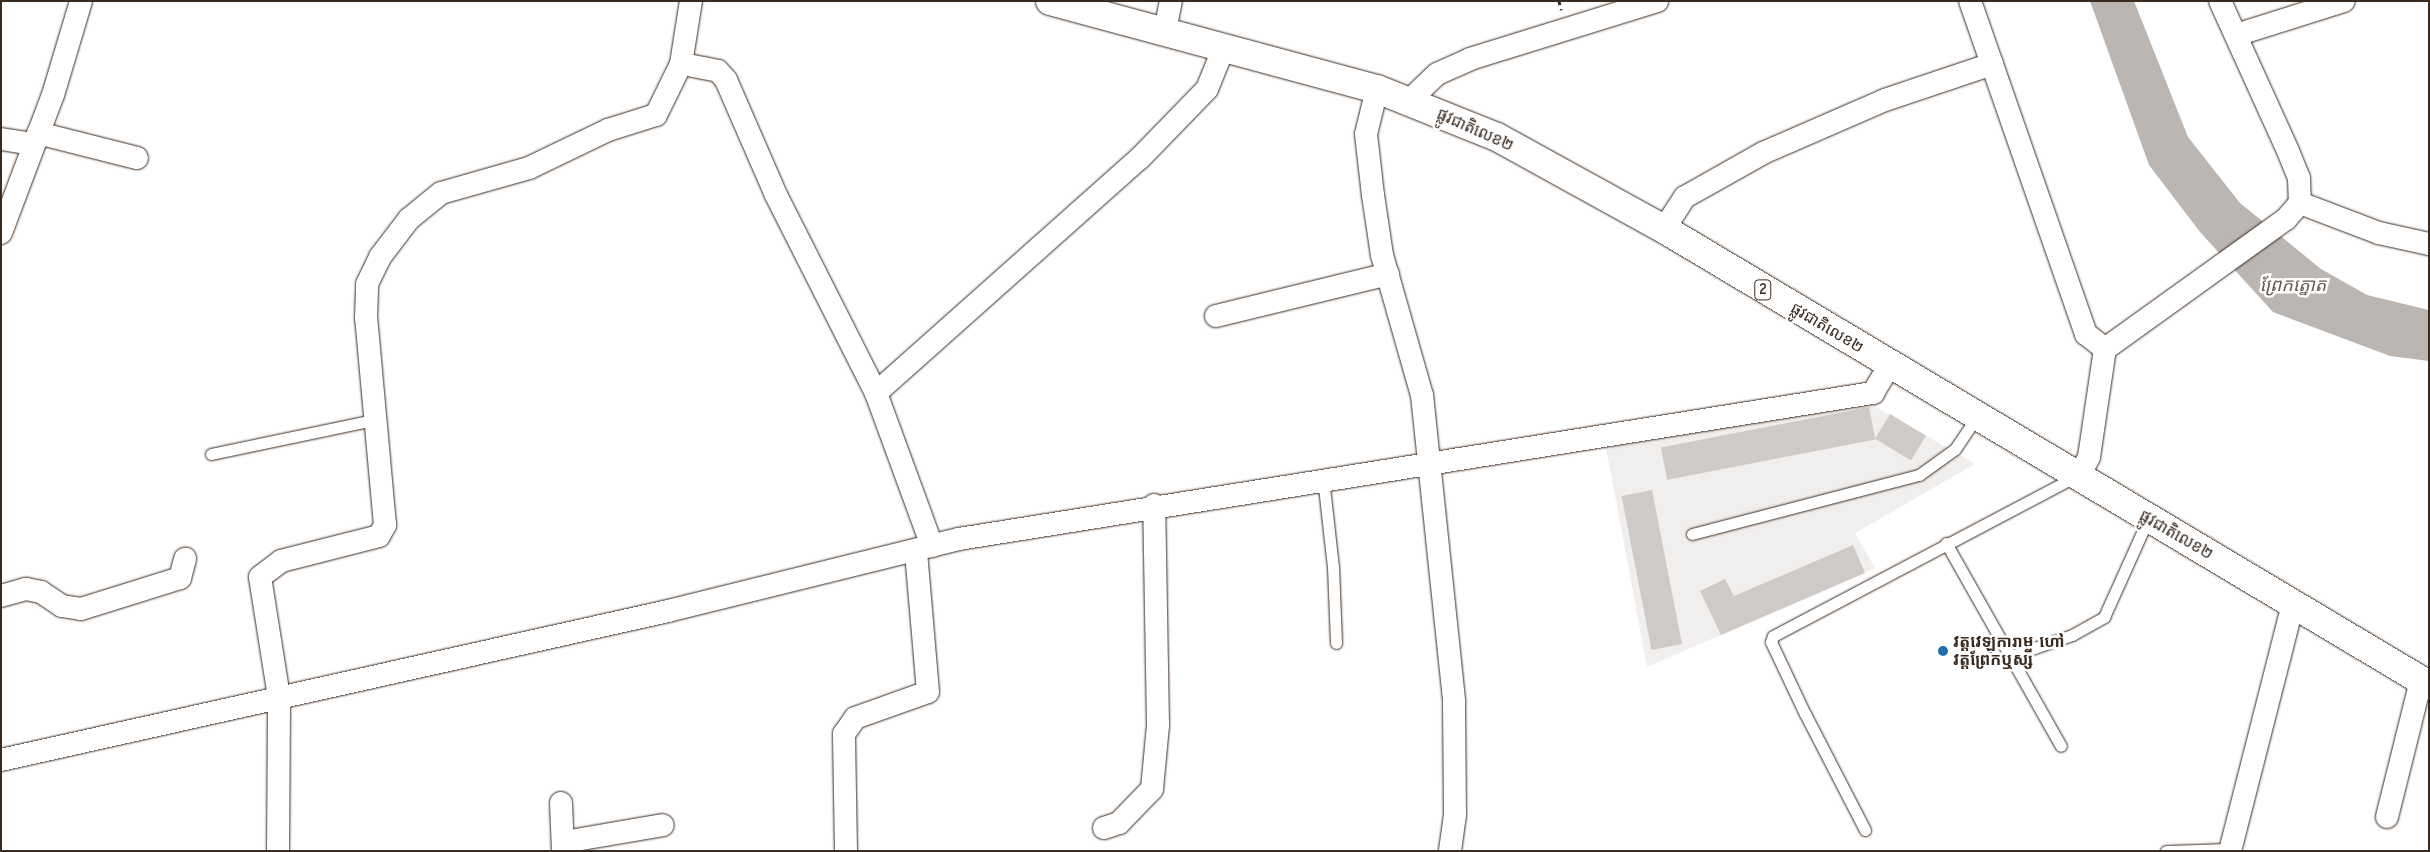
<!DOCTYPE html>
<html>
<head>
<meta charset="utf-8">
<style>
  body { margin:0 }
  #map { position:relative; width:2430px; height:852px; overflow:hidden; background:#fff; font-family:"Comic Neue","Noto Sans Khmer",sans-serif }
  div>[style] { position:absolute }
  .built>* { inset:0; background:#f1efee }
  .water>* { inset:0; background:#bcb6b3 }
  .building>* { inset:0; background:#cfcac7; transform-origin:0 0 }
  .path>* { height:3px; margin-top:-1.5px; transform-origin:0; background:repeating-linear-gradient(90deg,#3b2a1e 0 4px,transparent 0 8px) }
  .roads { filter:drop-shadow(0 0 1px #3b2a1e) drop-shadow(0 0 1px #3b2a1e) }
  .lane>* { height:11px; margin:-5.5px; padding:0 5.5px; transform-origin:5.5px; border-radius:5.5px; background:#fff }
  .street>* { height:22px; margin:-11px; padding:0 11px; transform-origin:11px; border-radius:11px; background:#fff }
  .highway>* { height:28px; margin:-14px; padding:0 14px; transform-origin:14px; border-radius:14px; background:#fff }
  .dots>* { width:14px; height:14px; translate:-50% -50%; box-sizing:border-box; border:2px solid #fff; border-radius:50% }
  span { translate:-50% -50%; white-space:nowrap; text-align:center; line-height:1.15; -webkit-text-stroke:5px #fff; paint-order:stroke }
  .shield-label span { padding:1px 4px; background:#fff; border:1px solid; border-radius:4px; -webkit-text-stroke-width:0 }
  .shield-label { font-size:15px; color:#3b2a1e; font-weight:700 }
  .street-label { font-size:16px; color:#3b2a1e }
  .poi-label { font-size:16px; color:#3b2a1e; font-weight:700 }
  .left { translate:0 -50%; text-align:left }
  .water-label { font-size:18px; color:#685b52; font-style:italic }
  .frame { position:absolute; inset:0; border:2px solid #3b2a1e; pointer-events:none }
</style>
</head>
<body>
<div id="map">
  <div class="built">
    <div style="clip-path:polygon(1871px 404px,1975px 464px,1855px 533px,1875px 568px,1647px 667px,1605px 442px)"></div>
  </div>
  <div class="water">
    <div style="clip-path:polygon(2090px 1px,2134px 1px,2188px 137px,2240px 203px,2321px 269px,2367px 295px,2429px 310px,2429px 361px,2390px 356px,2273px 312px,2200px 232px,2149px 165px)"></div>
  </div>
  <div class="building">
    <div style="left:1869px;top:407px;width:33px;height:212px;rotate:79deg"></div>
    <div style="left:1890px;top:414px;width:42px;height:29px;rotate:31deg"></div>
    <div style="left:1652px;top:490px;width:157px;height:31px;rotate:79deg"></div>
    <div style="clip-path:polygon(1853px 545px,1865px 573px,1721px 635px,1700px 591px,1725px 579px,1734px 596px)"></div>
  </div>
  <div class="path">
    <div style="left:1559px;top:1px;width:9px;rotate:77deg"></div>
  </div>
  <div class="roads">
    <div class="lane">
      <div style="left:211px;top:454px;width:167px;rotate:-11.8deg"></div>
      <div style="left:1323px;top:478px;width:90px;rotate:83.6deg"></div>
      <div style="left:1333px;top:567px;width:76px;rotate:87.7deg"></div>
      <div style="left:1692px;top:534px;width:235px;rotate:-14.6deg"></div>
      <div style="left:1919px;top:475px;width:44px;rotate:-35.8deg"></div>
      <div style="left:1955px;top:449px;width:40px;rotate:-56deg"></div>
      <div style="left:1946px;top:543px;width:233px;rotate:60.5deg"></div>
      <div style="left:2011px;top:656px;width:65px;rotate:-19deg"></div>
      <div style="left:2072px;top:635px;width:37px;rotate:-29deg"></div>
      <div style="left:2104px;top:617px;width:107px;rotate:-65.8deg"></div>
      <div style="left:1865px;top:830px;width:131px;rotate:-117.3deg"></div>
      <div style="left:1805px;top:714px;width:80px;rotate:-115.3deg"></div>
      <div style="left:1771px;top:642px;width:6px;rotate:-72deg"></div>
      <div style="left:1773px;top:636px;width:344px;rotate:-27.8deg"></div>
      <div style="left:2166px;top:851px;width:64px;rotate:-1.8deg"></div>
    </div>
    <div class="street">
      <div style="left:1970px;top:1px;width:353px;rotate:70.8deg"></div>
      <div style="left:2086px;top:334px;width:24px;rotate:38deg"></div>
      <div style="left:2220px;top:1px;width:165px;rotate:65.6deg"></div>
      <div style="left:2288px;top:151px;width:29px;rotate:68deg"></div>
      <div style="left:2299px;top:178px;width:25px;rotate:88deg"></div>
      <div style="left:1165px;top:31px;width:31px;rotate:-79deg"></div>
      <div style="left:2236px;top:35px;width:113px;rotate:-17.5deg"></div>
      <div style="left:693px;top:66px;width:25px;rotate:11deg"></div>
      <div style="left:718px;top:71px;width:12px;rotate:48deg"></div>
      <div style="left:726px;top:80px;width:125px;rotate:66.5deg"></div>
      <div style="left:776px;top:195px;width:222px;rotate:63.2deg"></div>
      <div style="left:876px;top:393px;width:163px;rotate:69.9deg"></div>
      <div style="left:1377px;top:89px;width:46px;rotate:103.7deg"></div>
      <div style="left:1366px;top:134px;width:61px;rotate:83.5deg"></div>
      <div style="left:1373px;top:195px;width:61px;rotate:81.5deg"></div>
      <div style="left:1382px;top:255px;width:146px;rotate:74.1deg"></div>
      <div style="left:1422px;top:395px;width:309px;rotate:84deg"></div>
      <div style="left:1454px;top:702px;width:113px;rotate:89.5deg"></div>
      <div style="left:1455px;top:815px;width:36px;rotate:98deg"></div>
      <div style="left:1409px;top:101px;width:39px;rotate:-44deg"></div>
      <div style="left:1437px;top:74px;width:36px;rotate:-24deg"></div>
      <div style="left:1470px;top:59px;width:196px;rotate:-17.2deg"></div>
      <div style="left:38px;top:133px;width:102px;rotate:14.2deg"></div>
      <div style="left:1px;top:139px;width:33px;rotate:9deg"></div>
      <div style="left:1664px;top:229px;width:38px;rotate:-57deg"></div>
      <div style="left:1685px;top:197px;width:90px;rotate:-29.4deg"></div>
      <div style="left:1763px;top:153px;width:133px;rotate:-23.5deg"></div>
      <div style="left:1885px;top:100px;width:113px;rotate:-18.6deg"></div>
      <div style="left:1px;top:233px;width:147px;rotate:-69.4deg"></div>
      <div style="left:53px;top:95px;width:98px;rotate:-73.4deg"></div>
      <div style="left:1216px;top:316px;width:177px;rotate:-13.7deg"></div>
      <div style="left:876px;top:393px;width:353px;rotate:-41.7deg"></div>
      <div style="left:1140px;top:158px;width:96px;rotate:-45.8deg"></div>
      <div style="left:1207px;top:89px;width:45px;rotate:-68deg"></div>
      <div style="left:2079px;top:476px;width:21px;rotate:-62deg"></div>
      <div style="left:2089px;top:457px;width:109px;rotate:-81.6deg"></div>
      <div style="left:2105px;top:349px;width:223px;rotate:-35.7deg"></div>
      <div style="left:2286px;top:219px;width:21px;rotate:-49deg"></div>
      <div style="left:2300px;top:203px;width:85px;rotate:20.8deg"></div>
      <div style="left:2379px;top:233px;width:51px;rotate:12.4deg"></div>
      <div style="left:1px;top:596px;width:26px;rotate:-16deg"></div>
      <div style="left:26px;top:589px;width:15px;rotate:11deg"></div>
      <div style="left:41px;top:592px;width:25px;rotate:34deg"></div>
      <div style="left:62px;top:606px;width:19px;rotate:9deg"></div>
      <div style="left:81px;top:609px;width:104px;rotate:-17.4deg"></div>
      <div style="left:180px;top:578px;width:20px;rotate:-75deg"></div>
      <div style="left:1px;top:760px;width:683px;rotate:-12.59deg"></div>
      <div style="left:668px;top:611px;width:300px;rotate:-13.9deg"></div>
      <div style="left:959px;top:539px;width:926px;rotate:-9.08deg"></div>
      <div style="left:1873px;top:393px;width:31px;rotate:-59deg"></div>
      <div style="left:561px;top:803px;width:48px;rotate:87.6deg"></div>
      <div style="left:2387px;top:817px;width:140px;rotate:-76deg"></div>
      <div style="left:1104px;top:828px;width:16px;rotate:-18deg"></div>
      <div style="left:1119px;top:823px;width:47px;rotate:-45.9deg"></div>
      <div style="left:1152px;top:789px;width:64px;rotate:-84.6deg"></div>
      <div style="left:1158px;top:725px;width:220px;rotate:-91deg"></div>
      <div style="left:564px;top:842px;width:100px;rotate:-9.7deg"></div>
      <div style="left:278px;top:851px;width:154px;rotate:-89.6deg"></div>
      <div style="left:279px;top:697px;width:121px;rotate:-99deg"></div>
      <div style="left:260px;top:577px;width:26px;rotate:-37deg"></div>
      <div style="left:281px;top:561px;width:101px;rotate:-14.3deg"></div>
      <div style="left:379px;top:536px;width:13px;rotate:-61deg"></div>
      <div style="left:385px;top:525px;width:208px;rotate:-95.2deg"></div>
      <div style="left:366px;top:318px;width:34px;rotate:-88deg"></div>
      <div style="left:367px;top:284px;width:30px;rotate:-64deg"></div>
      <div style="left:380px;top:257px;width:48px;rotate:-52.7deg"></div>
      <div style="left:409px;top:219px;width:41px;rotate:-39.1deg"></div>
      <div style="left:441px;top:193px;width:91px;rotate:-15.9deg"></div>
      <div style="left:529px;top:168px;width:88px;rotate:-25.7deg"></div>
      <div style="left:608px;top:130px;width:50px;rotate:-17.4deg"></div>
      <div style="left:656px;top:115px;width:57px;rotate:-63.9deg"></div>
      <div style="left:681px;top:64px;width:64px;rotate:-81deg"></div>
      <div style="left:846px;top:851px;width:117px;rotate:-91deg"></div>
      <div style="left:844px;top:734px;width:19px;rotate:-55deg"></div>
      <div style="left:855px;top:718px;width:77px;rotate:-19.6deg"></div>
      <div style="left:928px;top:692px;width:142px;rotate:-94.9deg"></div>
      <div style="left:2230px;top:851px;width:255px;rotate:-75.7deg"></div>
    </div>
    <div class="highway">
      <div style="left:1050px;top:1px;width:339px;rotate:15.1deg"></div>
      <div style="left:1377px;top:89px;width:129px;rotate:21.8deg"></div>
      <div style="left:1497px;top:137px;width:191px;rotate:28.9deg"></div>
      <div style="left:1664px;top:229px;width:891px;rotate:30.8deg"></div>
    </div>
  </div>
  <div class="dots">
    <div style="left:1943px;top:651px;background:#1f6fb2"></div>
  </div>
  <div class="shield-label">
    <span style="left:1763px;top:290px">2</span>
  </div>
  <div class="street-label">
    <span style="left:1475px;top:130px;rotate:24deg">ផ្លូវជាតិលេខ២</span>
    <span style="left:1827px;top:328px;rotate:31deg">ផ្លូវជាតិលេខ២</span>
    <span style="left:2176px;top:535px;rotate:30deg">ផ្លូវជាតិលេខ២</span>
  </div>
  <div class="poi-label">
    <span class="left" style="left:1953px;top:651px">វត្តវេឡុការាម ហៅ<br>វត្តព្រែកឬស្សី</span>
  </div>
  <div class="water-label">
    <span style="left:2293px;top:286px">ព្រែកត្នោត</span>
  </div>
  <div class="frame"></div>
</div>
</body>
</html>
